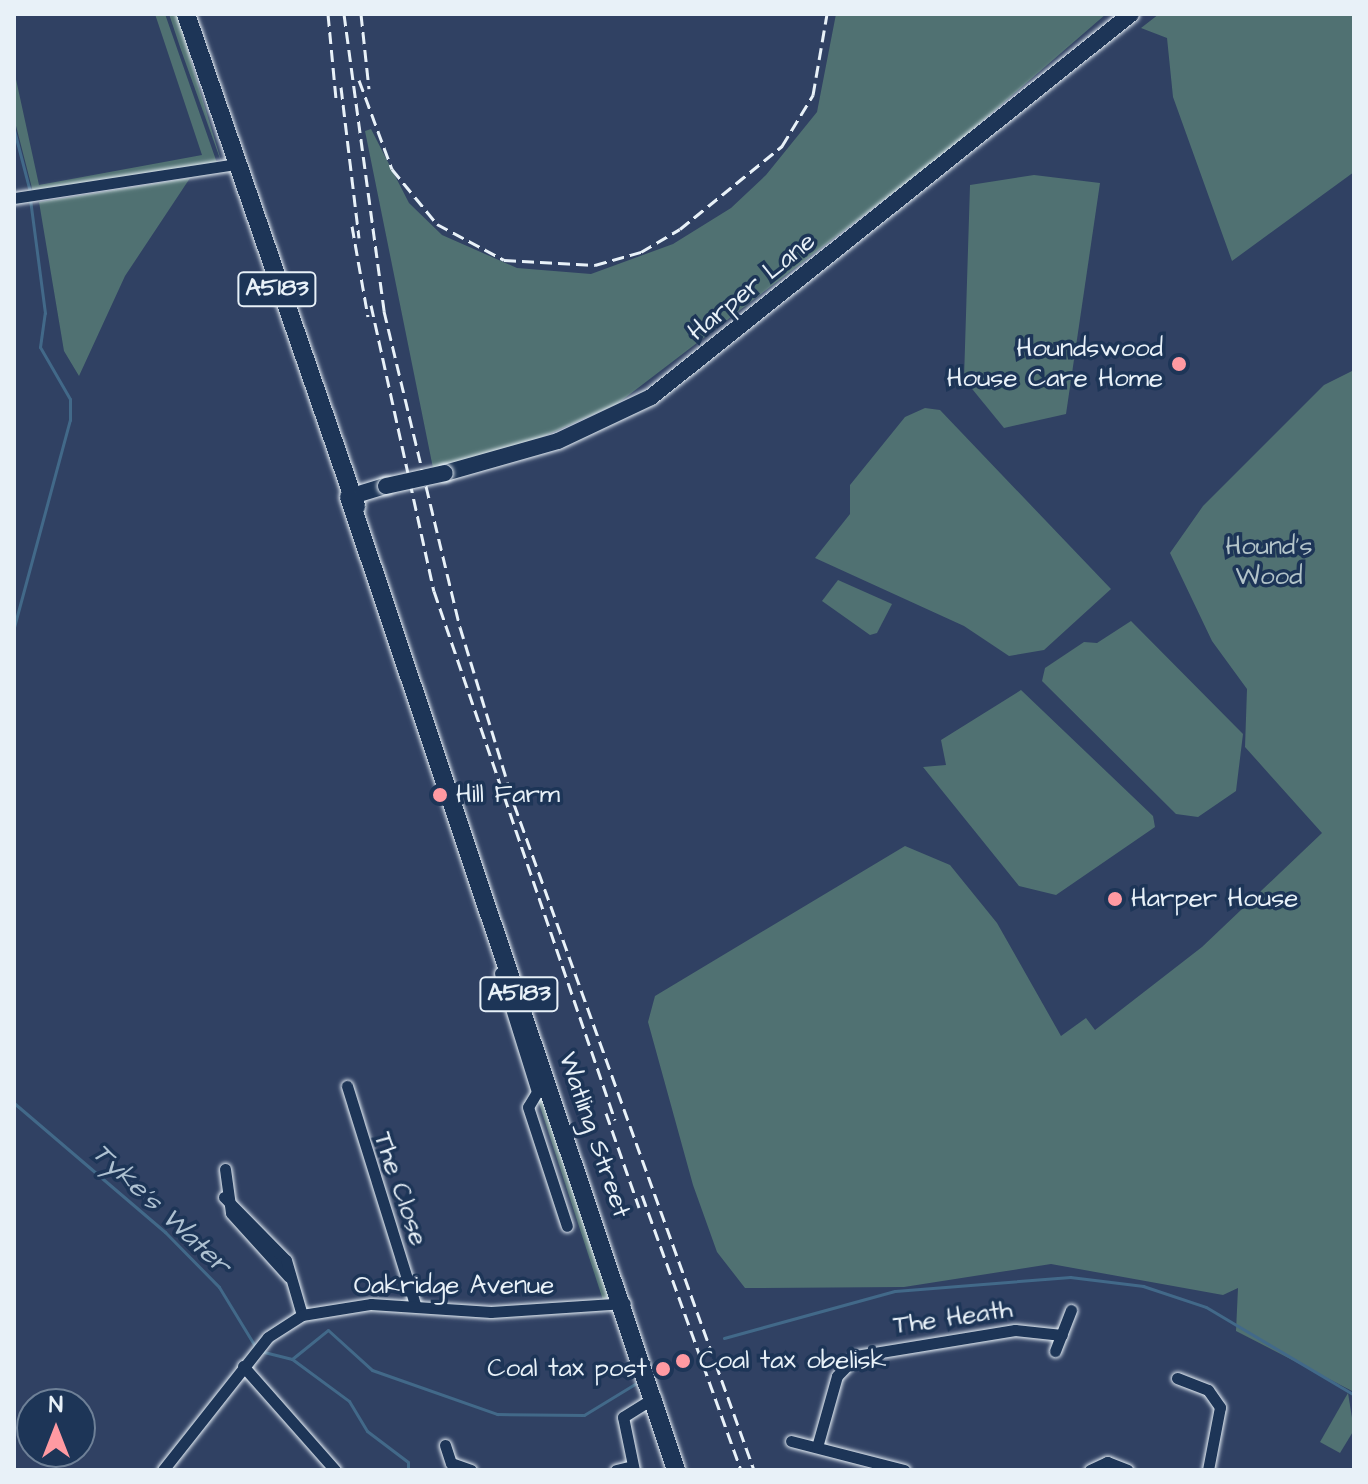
<!DOCTYPE html>
<html>
<head>
<meta charset="utf-8">
<style>
  body { margin:0 }
  #map { position:relative; width:1368px; height:1484px; overflow:hidden; background:#304163; font-family:"Architects Daughter",sans-serif }
  div>[style] { position:absolute }
  .green>* { inset:0; background:#507172 }
  .stream>* { height:3px; margin:-1.5px; padding:0 1.5px; transform-origin:1.5px; border-radius:1.5px; background:#426989 }
  .roads { filter:drop-shadow(0 0 2px #e8f1f8) drop-shadow(0 0 2px #e8f1f8) }
  .minor>* { height:11px; margin:-5.5px; padding:0 5.5px; transform-origin:5.5px; border-radius:5.5px; background:#1d3557 }
  .secondary>* { height:16px; margin:-8px; padding:0 8px; transform-origin:8px; border-radius:8px; background:#1d3557 }
  .primary>* { height:18px; margin:-9px; padding:0 9px; transform-origin:9px; border-radius:9px; background:#1d3557 }
  .rail>* { height:3px; margin-top:-1.5px; transform-origin:0; background:repeating-linear-gradient(90deg,#e8f1f8 0 12px,transparent 0 18px) }
  .bridges { filter:drop-shadow(0 0 2px #e8f1f8) drop-shadow(0 0 2px #e8f1f8) }
  .secondary-bridge>* { height:16px; margin:-8px; padding:0 8px; transform-origin:8px; border-radius:8px; background:#1d3557 }
  .dots>* { width:22px; height:22px; translate:-50% -50%; box-sizing:border-box; border:4px solid #1d3557; border-radius:50% }
  span { translate:-50% -50%; white-space:nowrap; text-align:center; line-height:1.15; -webkit-text-stroke:7px #1d3557; paint-order:stroke }
  .shield-label span { padding:2px 6px; background:#1d3557; border:2px solid; border-radius:6px; -webkit-text-stroke-width:0 }
  .shield-label { font-size:24px; color:#e8f1f8; font-weight:700 }
  .street-label { font-size:26px; color:#e8f1f8 }
  .poi-label { font-size:26px; color:#e8f1f8 }
  .right { translate:-100% -50%; text-align:right }
  .left { translate:0 -50%; text-align:left }
  .park-label { font-size:26px; color:#b3c4c9 }
  .water-label { font-size:28px; color:#aec1d1; font-style:italic }
  .frame { position:absolute; inset:0; border:16px solid #e8f1f8; pointer-events:none }
  .north { position:absolute; left:16px; top:1388px; width:80px; height:80px; box-sizing:border-box; background:#1d3557; border:2px solid #6e8097; border-radius:50%; rotate:0deg; font-size:22px; font-weight:700; line-height:32px; text-align:center; color:#e8f1f8 }
  .north::after { content:''; display:block; margin:auto; width:28px; height:36px; background:#ff9aa2; clip-path:polygon(50% 0,100% 100%,50% 72%,0 100%) }
</style>
</head>
<body>
<div id="map">
  <div class="green">
    <div style="clip-path:polygon(155px 14px,165px 14px,217px 163px,33px 192px,14px 118px,14px 70px,39px 185px,202px 155px)"></div>
    <div style="clip-path:polygon(169px 14px,177px 14px,222px 164px,181px 50px)"></div>
    <div style="clip-path:polygon(836px 14px,1106px 14px,948px 151px,617px 404px,515px 449px,433px 468px,365px 131px,371px 129px,409px 203px,442px 235px,517px 268px,591px 274px,673px 244px,731px 208px,766px 175px,817px 112px)"></div>
    <div style="clip-path:polygon(1159px 14px,1354px 14px,1354px 172px,1232px 261px,1173px 97px,1167px 38px,1141px 28px)"></div>
    <div style="clip-path:polygon(1034px 175px,1100px 183px,1066px 414px,1004px 428px,964px 379px,970px 185px)"></div>
    <div style="clip-path:polygon(190px 178px,125px 276px,79px 376px,64px 351px,39px 202px)"></div>
    <div style="clip-path:polygon(1354px 370px,1354px 1392px,1236px 1331px,1238px 1288px,1223px 1295px,1051px 1264px,904px 1287px,745px 1288px,717px 1252px,693px 1185px,648px 1022px,655px 996px,905px 846px,950px 865px,997px 923px,1061px 1036px,1086px 1018px,1095px 1030px,1202px 947px,1322px 833px,1245px 747px,1247px 689px,1212px 641px,1170px 553px,1203px 506px,1324px 385px)"></div>
    <div style="clip-path:polygon(925px 408px,940px 410px,1111px 589px,1044px 650px,1009px 656px,964px 626px,815px 558px,850px 514px,850px 485px,905px 417px)"></div>
    <div style="clip-path:polygon(838px 580px,892px 604px,877px 633px,870px 635px,822px 601px)"></div>
    <div style="clip-path:polygon(1131px 621px,1243px 734px,1236px 791px,1198px 817px,1176px 814px,1042px 681px,1045px 668px,1084px 642px,1097px 643px)"></div>
    <div style="clip-path:polygon(1021px 690px,1153px 816px,1155px 827px,1056px 895px,1019px 886px,923px 767px,946px 765px,941px 740px)"></div>
    <div style="clip-path:polygon(541px 1096px,609px 1296px,603px 1300px,537px 1097px)"></div>
    <div style="clip-path:polygon(1348px 1393px,1354px 1430px,1340px 1453px,1320px 1442px)"></div>
  </div>
  <div class="stream">
    <div style="left:14px;top:130px;width:64px;rotate:75.5deg"></div>
    <div style="left:14px;top:627px;width:214px;rotate:-74.9deg"></div>
    <div style="left:70px;top:420px;width:21px;rotate:-90deg"></div>
    <div style="left:70px;top:399px;width:60px;rotate:-120deg"></div>
    <div style="left:40px;top:347px;width:34px;rotate:-82deg"></div>
    <div style="left:45px;top:313px;width:115px;rotate:-97.5deg"></div>
    <div style="left:14px;top:1103px;width:199px;rotate:40.5deg"></div>
    <div style="left:165px;top:1232px;width:77px;rotate:45.5deg"></div>
    <div style="left:219px;top:1287px;width:69px;rotate:58.6deg"></div>
    <div style="left:724px;top:1338px;width:177px;rotate:-15.4deg"></div>
    <div style="left:895px;top:1291px;width:176px;rotate:-4.6deg"></div>
    <div style="left:1070px;top:1277px;width:74px;rotate:7deg"></div>
    <div style="left:1143px;top:1286px;width:66px;rotate:18.4deg"></div>
    <div style="left:1206px;top:1307px;width:172px;rotate:30.7deg"></div>
    <div style="left:260px;top:1351px;width:33px;rotate:14deg"></div>
    <div style="left:292px;top:1359px;width:71px;rotate:36.4deg"></div>
    <div style="left:349px;top:1401px;width:35px;rotate:59deg"></div>
    <div style="left:367px;top:1431px;width:51px;rotate:37.1deg"></div>
    <div style="left:408px;top:1462px;width:8px;rotate:90deg"></div>
    <div style="left:292px;top:1359px;width:46px;rotate:-38.9deg"></div>
    <div style="left:328px;top:1330px;width:59px;rotate:42.3deg"></div>
    <div style="left:372px;top:1370px;width:133px;rotate:19.4deg"></div>
    <div style="left:497px;top:1414px;width:87px;rotate:0.7deg"></div>
    <div style="left:584px;top:1415px;width:60px;rotate:-31.3deg"></div>
  </div>
  <div class="roads">
    <div class="minor">
      <div style="left:14px;top:198px;width:225px;rotate:-8.7deg"></div>
      <div style="left:500px;top:973px;width:125px;rotate:72.7deg"></div>
      <div style="left:537px;top:1092px;width:17px;rotate:121deg"></div>
      <div style="left:528px;top:1107px;width:125px;rotate:71.9deg"></div>
      <div style="left:347px;top:1086px;width:228px;rotate:72.7deg"></div>
      <div style="left:225px;top:1169px;width:44px;rotate:82.2deg"></div>
      <div style="left:231px;top:1213px;width:86px;rotate:47.8deg"></div>
      <div style="left:224px;top:1197px;width:88px;rotate:45.5deg"></div>
      <div style="left:286px;top:1260px;width:57px;rotate:73.8deg"></div>
      <div style="left:1055px;top:1351px;width:44px;rotate:-68.7deg"></div>
      <div style="left:243px;top:1366px;width:139px;rotate:48.5deg"></div>
      <div style="left:1177px;top:1378px;width:33px;rotate:21deg"></div>
      <div style="left:1208px;top:1390px;width:21px;rotate:55deg"></div>
      <div style="left:1220px;top:1407px;width:64px;rotate:100.8deg"></div>
      <div style="left:791px;top:1441px;width:117px;rotate:14.4deg"></div>
      <div style="left:445px;top:1445px;width:19px;rotate:72deg"></div>
      <div style="left:451px;top:1463px;width:21px;rotate:19deg"></div>
      <div style="left:817px;top:1447px;width:74px;rotate:-74.3deg"></div>
      <div style="left:837px;top:1376px;width:28px;rotate:-46deg"></div>
      <div style="left:856px;top:1356px;width:161px;rotate:-9.3deg"></div>
      <div style="left:1015px;top:1330px;width:47px;rotate:6.1deg"></div>
      <div style="left:163px;top:1470px;width:169px;rotate:-51.7deg"></div>
      <div style="left:268px;top:1337px;width:40px;rotate:-32.9deg"></div>
      <div style="left:302px;top:1315px;width:70px;rotate:-9.1deg"></div>
      <div style="left:371px;top:1304px;width:120px;rotate:3.8deg"></div>
      <div style="left:491px;top:1312px;width:134px;rotate:-3.8deg"></div>
      <div style="left:616px;top:1470px;width:17px;rotate:-13deg"></div>
      <div style="left:634px;top:1470px;width:54px;rotate:-101.7deg"></div>
      <div style="left:623px;top:1417px;width:38px;rotate:-32deg"></div>
      <div style="left:1090px;top:1470px;width:19px;rotate:-25deg"></div>
      <div style="left:1107px;top:1462px;width:22px;rotate:21deg"></div>
    </div>
    <div class="secondary">
      <div style="left:445px;top:473px;width:117px;rotate:-15.8deg"></div>
      <div style="left:558px;top:441px;width:103px;rotate:-25.3deg"></div>
      <div style="left:651px;top:397px;width:614px;rotate:-38.59deg"></div>
      <div style="left:349px;top:497px;width:39px;rotate:-17deg"></div>
    </div>
    <div class="primary">
      <div style="left:186px;top:14px;width:521px;rotate:70.94deg"></div>
      <div style="left:349px;top:497px;width:1026px;rotate:71.42deg"></div>
    </div>
  </div>
  <div class="rail">
    <div style="left:328px;top:14px;width:85px;rotate:84.6deg"></div>
    <div style="left:344px;top:14px;width:300px;rotate:82.3deg"></div>
    <div style="left:384px;top:311px;width:325px;rotate:76.5deg"></div>
    <div style="left:460px;top:627px;width:185px;rotate:73deg"></div>
    <div style="left:514px;top:804px;width:708px;rotate:70.18deg"></div>
    <div style="left:361px;top:14px;width:75px;rotate:83.9deg"></div>
    <div style="left:359px;top:80px;width:95px;rotate:69.7deg"></div>
    <div style="left:392px;top:169px;width:71px;rotate:50.7deg"></div>
    <div style="left:437px;top:224px;width:76px;rotate:28.2deg"></div>
    <div style="left:504px;top:260px;width:91px;rotate:3.1deg"></div>
    <div style="left:595px;top:265px;width:48px;rotate:-15.8deg"></div>
    <div style="left:641px;top:252px;width:45px;rotate:-30.5deg"></div>
    <div style="left:680px;top:229px;width:132px;rotate:-39.1deg"></div>
    <div style="left:782px;top:146px;width:60px;rotate:-58.7deg"></div>
    <div style="left:813px;top:95px;width:82px;rotate:-80.2deg"></div>
    <div style="left:341px;top:87px;width:152px;rotate:83.2deg"></div>
    <div style="left:352px;top:226px;width:92px;rotate:80deg"></div>
    <div style="left:371px;top:305px;width:293px;rotate:77.6deg"></div>
    <div style="left:434px;top:591px;width:559px;rotate:71.11deg"></div>
    <div style="left:606px;top:1113px;width:100px;rotate:70.7deg"></div>
    <div style="left:642px;top:1195px;width:292px;rotate:70.2deg"></div>
  </div>
  <div class="bridges">
    <div class="secondary-bridge">
      <div style="left:386px;top:486px;width:60px;rotate:-12.4deg"></div>
    </div>
  </div>
  <div class="dots">
    <div style="left:1179px;top:364px;background:#ff9aa2"></div>
    <div style="left:440px;top:795px;background:#ff9aa2"></div>
    <div style="left:1115px;top:899px;background:#ff9aa2"></div>
    <div style="left:683px;top:1361px;background:#ff9aa2"></div>
    <div style="left:663px;top:1369px;background:#ff9aa2"></div>
  </div>
  <div class="shield-label">
    <span style="left:277px;top:289px">A5183</span>
    <span style="left:519px;top:994px">A5183</span>
  </div>
  <div class="street-label">
    <span style="left:752px;top:287px;rotate:-39deg">Harper Lane</span>
    <span style="left:594px;top:1135px;rotate:71deg">Watling Street</span>
    <span style="left:400px;top:1189px;rotate:71deg">The Close</span>
    <span style="left:454px;top:1286px">Oakridge Avenue</span>
    <span style="left:953px;top:1318px;rotate:-8deg">The Heath</span>
  </div>
  <div class="poi-label">
    <span class="right" style="left:1163px;top:364px">Houndswood<br>House Care Home</span>
    <span class="left" style="left:456px;top:795px">Hill Farm</span>
    <span class="left" style="left:1131px;top:899px">Harper House</span>
    <span class="left" style="left:699px;top:1361px">Coal tax obelisk</span>
    <span class="right" style="left:647px;top:1369px">Coal tax post</span>
  </div>
  <div class="park-label">
    <span style="left:1269px;top:562px">Hound's<br>Wood</span>
  </div>
  <div class="water-label">
    <span style="left:161px;top:1209px;rotate:43deg">Tyke's Water</span>
  </div>
  <div class="frame"></div>
  <div class="north">N</div>
</div>
</body>
</html>
